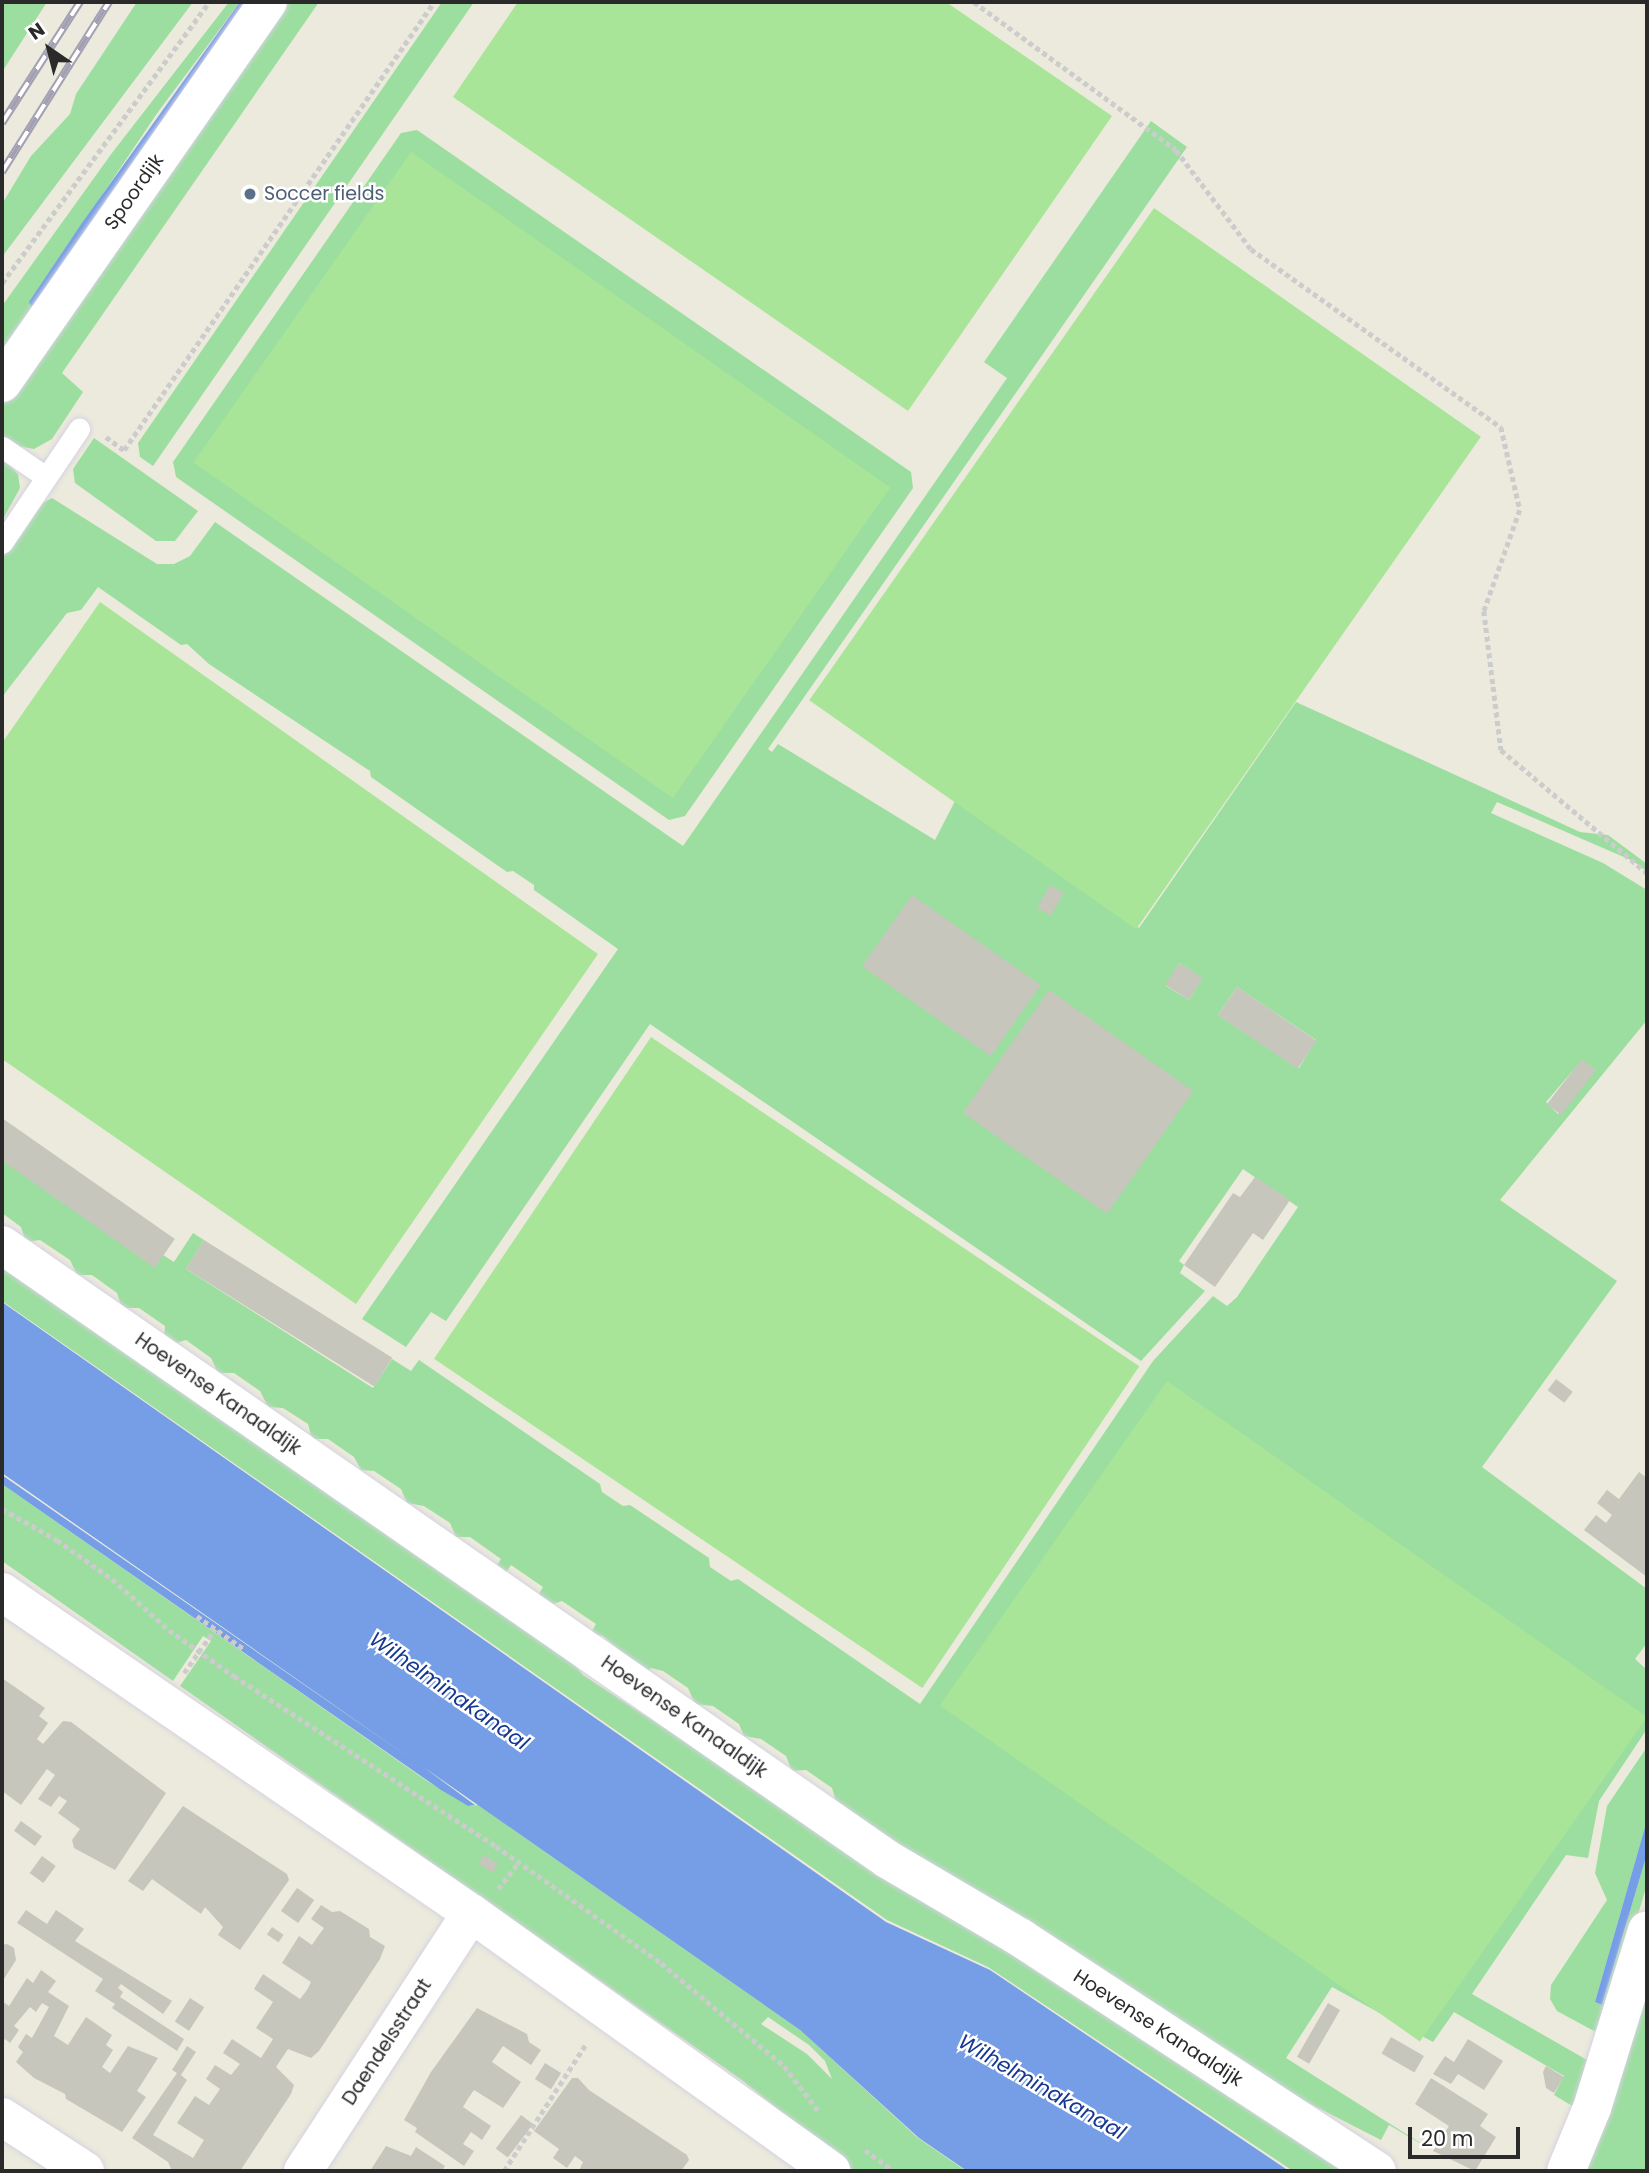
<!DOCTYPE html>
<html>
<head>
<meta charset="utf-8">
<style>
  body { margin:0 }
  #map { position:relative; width:1649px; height:2173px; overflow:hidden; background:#ebeadc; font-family:Poppins,sans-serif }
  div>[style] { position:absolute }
  .green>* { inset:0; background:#9cde9f }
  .pitch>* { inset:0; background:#a8e599; transform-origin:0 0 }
  .water>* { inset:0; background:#769ee6 }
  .building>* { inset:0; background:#c6c6bc; transform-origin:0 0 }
  .path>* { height:4.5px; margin-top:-2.25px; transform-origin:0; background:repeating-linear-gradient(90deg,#ccc 0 5px,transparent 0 8.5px) }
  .roads { filter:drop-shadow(0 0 2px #d5d2e1) drop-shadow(0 0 2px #d5d2e1) }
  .service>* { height:21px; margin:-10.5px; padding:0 10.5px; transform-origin:10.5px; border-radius:10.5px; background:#fff }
  .minor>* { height:38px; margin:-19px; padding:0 19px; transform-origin:19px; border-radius:19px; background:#fff }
  .rail>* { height:8px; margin-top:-4px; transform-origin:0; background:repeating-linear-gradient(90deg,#fff 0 16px,#a4a0b3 0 32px); box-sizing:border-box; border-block:2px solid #a4a0b3 }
  .dots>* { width:19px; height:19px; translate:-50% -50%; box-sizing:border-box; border:4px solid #fff; border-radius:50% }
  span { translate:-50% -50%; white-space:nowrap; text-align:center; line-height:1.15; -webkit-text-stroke:5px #fff; paint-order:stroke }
  .street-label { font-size:19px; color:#2a2a2a }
  .service-label { font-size:19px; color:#4e5e75 }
  .left { translate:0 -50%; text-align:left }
  .water-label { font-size:21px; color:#163891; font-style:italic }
  .frame { position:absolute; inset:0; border:4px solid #2a2a2a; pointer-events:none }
  .north { position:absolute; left:14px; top:14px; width:70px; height:70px; -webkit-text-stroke:5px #fff; paint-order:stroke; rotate:325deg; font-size:19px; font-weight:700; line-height:28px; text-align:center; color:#2a2a2a }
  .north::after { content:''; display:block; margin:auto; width:24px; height:32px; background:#2a2a2a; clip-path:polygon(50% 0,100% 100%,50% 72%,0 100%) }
  .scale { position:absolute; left:1408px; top:2127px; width:112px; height:32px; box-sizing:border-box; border:4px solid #2a2a2a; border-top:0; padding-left:9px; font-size:21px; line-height:24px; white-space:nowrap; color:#2a2a2a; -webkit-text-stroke:5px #fff; paint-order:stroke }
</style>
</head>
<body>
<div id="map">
  <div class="green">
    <div style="clip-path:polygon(2px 2px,47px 2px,2px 72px)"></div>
    <div style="clip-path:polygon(137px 2px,193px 2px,2px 257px,2px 204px,31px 156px,70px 114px,76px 94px)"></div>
    <div style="clip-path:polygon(229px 2px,240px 2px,158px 112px,30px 302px,37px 305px,2px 369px,2px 306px,112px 153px)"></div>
    <div style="clip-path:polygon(280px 2px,319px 2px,62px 373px,83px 392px,52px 439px,34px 449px,17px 446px,2px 435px,2px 395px)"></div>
    <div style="clip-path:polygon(442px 2px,474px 2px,153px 466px,140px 457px,138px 443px)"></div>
    <div style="clip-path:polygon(evenodd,1151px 121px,1187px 147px,768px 749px,772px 752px,778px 744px,935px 840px,955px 801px,1139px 928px,1296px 702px,1580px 832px,1608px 835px,1647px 864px,1647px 872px,1633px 861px,1497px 802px,1491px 813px,1603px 863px,1647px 890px,1647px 1020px,1500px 1200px,1617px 1281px,1482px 1467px,1647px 1589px,1647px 1643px,1635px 1659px,1647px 1670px,1647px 1729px,1599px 1801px,1588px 1858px,1566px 1855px,1472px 1994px,1594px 2064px,1579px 2110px,1554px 2095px,1564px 2076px,1454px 2012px,1433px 2042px,1332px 1987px,1286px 2058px,1433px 2151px,1389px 2125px,1381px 2140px,1285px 2091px,837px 1805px,832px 1788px,806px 1770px,792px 1771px,786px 1756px,761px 1739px,744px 1736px,739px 1724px,713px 1706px,695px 1704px,688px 1688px,663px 1671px,651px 1668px,647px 1673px,603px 1636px,591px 1633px,596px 1624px,562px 1601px,550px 1605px,537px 1597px,543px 1587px,511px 1565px,505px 1574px,496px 1567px,501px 1559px,470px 1537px,456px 1537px,450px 1523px,424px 1506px,407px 1503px,401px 1489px,374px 1471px,361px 1470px,354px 1457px,328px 1439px,312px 1439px,308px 1424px,283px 1408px,268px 1407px,260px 1391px,234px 1373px,218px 1373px,211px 1358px,186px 1340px,173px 1344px,164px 1338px,165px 1326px,139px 1308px,122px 1308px,117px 1293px,92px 1275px,77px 1275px,70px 1260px,40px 1240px,26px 1242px,21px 1227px,2px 1213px,2px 1153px,158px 1261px,163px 1255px,174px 1262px,193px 1233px,204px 1240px,186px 1269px,373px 1388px,392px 1359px,411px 1371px,419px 1360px,600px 1484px,602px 1492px,623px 1506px,630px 1505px,709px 1558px,710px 1567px,731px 1581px,738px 1579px,920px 1704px,1153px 1361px,1213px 1296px,1227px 1306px,1237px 1297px,1298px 1207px,1243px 1169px,1179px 1261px,1184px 1265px,1180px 1273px,1205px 1291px,1141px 1361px,650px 1024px,446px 1321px,431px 1312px,406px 1347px,362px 1319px,618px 949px,534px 890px,534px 885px,513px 871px,507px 872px,371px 777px,370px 771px,209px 664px,187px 644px,181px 645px,98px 587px,81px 610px,67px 613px,2px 697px,2px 558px,39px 505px,52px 498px,157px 564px,174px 564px,190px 556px,215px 522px,683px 846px,1007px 378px,984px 362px,1151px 121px,1179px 963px,1202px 978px,1189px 1000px,1166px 986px,1179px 963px,1151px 121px,1237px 987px,1316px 1040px,1299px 1068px,1218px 1015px,1237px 987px,1151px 121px,1582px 1060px,1595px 1071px,1558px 1114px,1546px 1102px,1582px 1060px)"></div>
    <div style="clip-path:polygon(417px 130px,911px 472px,913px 488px,685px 816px,669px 820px,176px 477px,173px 462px,401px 133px)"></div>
    <div style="clip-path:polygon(94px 438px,198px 511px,175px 541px,156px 541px,75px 483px,73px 469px)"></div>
    <div style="clip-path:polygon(2px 458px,18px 474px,20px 488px,2px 521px)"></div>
    <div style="clip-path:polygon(2px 1267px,570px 1660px,583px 1675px,1342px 2171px,1293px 2171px,988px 1967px,887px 1920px,2px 1301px)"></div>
    <div style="clip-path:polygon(evenodd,2px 1484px,427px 1781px,468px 1806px,478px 1805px,800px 2030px,918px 2138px,966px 2171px,855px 2171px,743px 2081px,180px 1686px,211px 1641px,203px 1636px,173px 1681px,2px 1561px,2px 1484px,768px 2017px,809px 2045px,825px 2061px,832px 2079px,807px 2054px,761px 2024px,768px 2017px)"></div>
    <div style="clip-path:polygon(1647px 1747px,1647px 1820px,1595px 2002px,1602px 2005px,1647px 1854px,1647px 1884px,1605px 2028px,1594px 2031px,1557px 2011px,1550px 1999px,1551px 1985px,1607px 1900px,1595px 1873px,1607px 1806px)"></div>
    <div style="clip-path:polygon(1647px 1980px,1647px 2171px,1582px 2171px)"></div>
  </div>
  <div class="pitch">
    <div style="clip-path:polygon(518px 2px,946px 2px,1112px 116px,908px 411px,453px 97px)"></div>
    <div style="left:411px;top:152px;width:585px;height:379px;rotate:35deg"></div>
    <div style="left:1154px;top:208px;width:399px;height:601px;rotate:35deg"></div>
    <div style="clip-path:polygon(100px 602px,598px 954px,356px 1304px,2px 1059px,2px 743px)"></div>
    <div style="left:651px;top:1037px;width:589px;height:388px;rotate:34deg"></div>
    <div style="left:1167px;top:1381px;width:586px;height:396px;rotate:35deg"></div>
  </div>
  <div class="water">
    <div style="clip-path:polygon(240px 2px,247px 2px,37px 305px,31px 306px,29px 302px,82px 223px)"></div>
    <div style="clip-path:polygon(2px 1302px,886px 1922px,990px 1970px,1289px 2171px,967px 2171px,919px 2138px,800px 2030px,422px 1766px,475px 1805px,468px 1806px,441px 1790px,2px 1484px,2px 1475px,414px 1761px,2px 1473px)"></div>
    <div style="clip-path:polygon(1647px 1820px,1647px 1854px,1602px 2005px,1595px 2002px)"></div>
  </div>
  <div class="building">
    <div style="left:1050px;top:885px;width:16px;height:26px;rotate:30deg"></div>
    <div style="left:912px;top:895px;width:157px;height:87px;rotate:35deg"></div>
    <div style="left:1179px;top:963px;width:28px;height:26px;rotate:32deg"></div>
    <div style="left:1237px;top:987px;width:96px;height:34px;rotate:34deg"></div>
    <div style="left:1049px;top:990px;width:176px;height:150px;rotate:35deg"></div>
    <div style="left:1582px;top:1059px;width:18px;height:57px;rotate:38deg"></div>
    <div style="left:2px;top:1118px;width:211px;height:35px;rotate:35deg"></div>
    <div style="clip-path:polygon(1255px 1177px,1290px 1200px,1263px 1240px,1253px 1233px,1215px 1287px,1184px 1265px,1233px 1193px,1240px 1197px)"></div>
    <div style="left:204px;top:1240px;width:222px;height:34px;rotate:32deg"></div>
    <div style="left:1556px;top:1379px;width:21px;height:14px;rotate:37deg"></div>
    <div style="clip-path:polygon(1639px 1472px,1647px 1478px,1647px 1577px,1584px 1530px,1596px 1515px,1606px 1523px,1612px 1515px,1597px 1503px,1607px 1490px,1619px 1499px)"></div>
    <div style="clip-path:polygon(2px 1678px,45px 1708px,39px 1716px,48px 1723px,37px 1739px,43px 1744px,63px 1721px,71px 1722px,166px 1793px,115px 1870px,74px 1848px,72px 1840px,80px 1829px,58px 1813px,67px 1801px,59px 1796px,51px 1807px,38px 1799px,55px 1775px,47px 1769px,21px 1805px,2px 1791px)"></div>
    <div style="clip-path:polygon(183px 1806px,287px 1874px,289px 1880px,240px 1950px,218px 1935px,223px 1927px,205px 1907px,201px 1914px,152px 1879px,143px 1891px,128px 1881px)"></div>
    <div style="left:21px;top:1821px;width:26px;height:12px;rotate:36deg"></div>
    <div style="left:484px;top:1855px;width:17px;height:10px;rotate:33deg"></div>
    <div style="left:42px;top:1856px;width:17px;height:21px;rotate:36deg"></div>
    <div style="left:297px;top:1888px;width:21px;height:28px;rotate:35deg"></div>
    <div style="clip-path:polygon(321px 1905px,332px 1912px,340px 1911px,369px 1929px,370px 1937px,385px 1946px,380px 1959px,319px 2051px,311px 2058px,288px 2049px,276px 2067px,294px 2085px,291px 2094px,240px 2171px,172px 2171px,168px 2162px,132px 2138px,177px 2073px,172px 2070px,187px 2046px,196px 2052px,181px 2075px,187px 2080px,153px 2135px,193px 2158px,204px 2140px,177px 2123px,195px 2096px,209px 2105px,220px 2089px,206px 2079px,215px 2065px,231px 2075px,240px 2064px,223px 2053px,232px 2039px,261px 2058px,273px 2039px,256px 2028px,273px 2002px,254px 1989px,263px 1974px,300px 1999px,307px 1990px,311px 1982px,282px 1963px,299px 1936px,312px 1945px,318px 1936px,324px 1928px,311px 1919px)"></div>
    <div style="clip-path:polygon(26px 1910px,47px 1924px,56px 1910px,84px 1929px,75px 1941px,172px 2001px,163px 2014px,121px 1984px,118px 1988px,123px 1992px,120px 1997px,184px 2039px,177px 2051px,112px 2008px,115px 2004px,95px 1991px,103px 1979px,17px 1923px)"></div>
    <div style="left:272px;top:1927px;width:14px;height:9px;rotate:34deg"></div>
    <div style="clip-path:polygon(7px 1944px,14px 1948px,16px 1960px,2px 1982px,2px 1945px)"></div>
    <div style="clip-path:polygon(41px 1970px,56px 1981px,48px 1992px,69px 2006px,54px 2036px,68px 2045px,86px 2017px,112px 2035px,106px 2045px,113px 2050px,102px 2067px,110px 2073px,128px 2046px,158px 2058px,137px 2091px,146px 2097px,122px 2132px,66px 2099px,65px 2094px,34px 2078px,16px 2062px,23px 2052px,18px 2047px,26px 2034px,32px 2038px,49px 2007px,42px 2003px,36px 2012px,30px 2007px,14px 2026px,19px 2030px,10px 2043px,5px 2039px,2px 2044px,2px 2001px,9px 2006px,27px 1978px,33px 1983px)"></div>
    <div style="left:190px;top:1998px;width:17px;height:28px;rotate:33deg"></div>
    <div style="left:1328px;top:2003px;width:14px;height:62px;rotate:30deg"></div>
    <div style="clip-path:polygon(477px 2008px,527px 2034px,529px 2042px,541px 2050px,531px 2065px,503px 2046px,492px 2062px,521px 2082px,503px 2108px,474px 2090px,469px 2097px,463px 2107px,491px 2126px,482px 2140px,471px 2132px,463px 2144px,474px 2151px,464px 2166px,415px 2132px,417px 2128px,404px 2120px,431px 2072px)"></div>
    <div style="left:1391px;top:2037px;width:38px;height:19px;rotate:30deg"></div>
    <div style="clip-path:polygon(1468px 2039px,1503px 2061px,1484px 2090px,1458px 2074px,1451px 2084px,1433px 2074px,1445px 2056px,1454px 2062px)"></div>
    <div style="left:545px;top:2063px;width:19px;height:19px;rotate:32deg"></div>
    <div style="clip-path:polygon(1546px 2066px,1564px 2077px,1554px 2093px,1546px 2088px,1543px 2072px)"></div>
    <div style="clip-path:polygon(572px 2078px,578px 2078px,589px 2090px,687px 2155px,689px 2160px,681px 2171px,579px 2171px,583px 2162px,575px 2156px,567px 2168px,553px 2158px,559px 2149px,534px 2131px)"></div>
    <div style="clip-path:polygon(1431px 2078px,1488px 2114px,1480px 2126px,1496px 2137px,1475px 2171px,1433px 2151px,1449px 2126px,1415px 2104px)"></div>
    <div style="left:521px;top:2115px;width:15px;height:42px;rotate:37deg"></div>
    <div style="clip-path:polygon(386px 2146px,411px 2156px,416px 2147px,445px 2166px,442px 2171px,370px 2171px)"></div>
  </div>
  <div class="path">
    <div style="left:974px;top:2px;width:250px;rotate:36.2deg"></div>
    <div style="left:1176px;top:150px;width:124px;rotate:52.9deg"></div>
    <div style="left:1251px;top:249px;width:307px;rotate:35.5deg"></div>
    <div style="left:1501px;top:427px;width:85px;rotate:77.1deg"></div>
    <div style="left:1520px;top:510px;width:107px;rotate:109.6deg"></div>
    <div style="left:1484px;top:611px;width:140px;rotate:83deg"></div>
    <div style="left:1501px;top:750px;width:191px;rotate:40.1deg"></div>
    <div style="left:2px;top:283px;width:349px;rotate:-53.6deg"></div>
    <div style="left:106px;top:437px;width:22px;rotate:36deg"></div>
    <div style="left:124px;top:450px;width:545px;rotate:-55.32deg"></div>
    <div style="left:2px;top:1509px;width:63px;rotate:29.4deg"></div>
    <div style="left:57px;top:1540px;width:67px;rotate:35.3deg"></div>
    <div style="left:112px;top:1579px;width:76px;rotate:41.8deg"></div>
    <div style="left:169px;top:1630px;width:80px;rotate:35.3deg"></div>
    <div style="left:234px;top:1676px;width:312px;rotate:33deg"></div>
    <div style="left:496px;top:1846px;width:202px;rotate:35.3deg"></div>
    <div style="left:661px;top:1963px;width:160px;rotate:39.9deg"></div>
    <div style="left:784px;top:2066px;width:59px;rotate:52.5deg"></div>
    <div style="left:197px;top:1616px;width:57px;rotate:35.1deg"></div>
    <div style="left:184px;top:1673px;width:54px;rotate:-54.8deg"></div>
    <div style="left:498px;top:1889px;width:34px;rotate:-52deg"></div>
    <div style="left:865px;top:2150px;width:36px;rotate:36deg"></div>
    <div style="left:504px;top:2171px;width:153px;rotate:-57.2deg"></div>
  </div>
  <div class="roads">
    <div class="service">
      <div style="left:2px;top:447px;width:53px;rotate:34.3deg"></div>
      <div style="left:2px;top:543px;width:138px;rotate:-56deg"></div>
    </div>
    <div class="minor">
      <div style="left:2px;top:383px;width:465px;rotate:-55.1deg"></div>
      <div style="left:2px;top:1245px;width:1077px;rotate:34.75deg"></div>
      <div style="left:887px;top:1859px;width:156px;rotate:30.5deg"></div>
      <div style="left:1021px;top:1938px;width:425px;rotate:33.2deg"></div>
      <div style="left:2px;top:1592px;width:568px;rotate:34.39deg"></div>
      <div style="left:471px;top:1913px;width:443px;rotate:35.6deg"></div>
      <div style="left:2px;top:2117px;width:99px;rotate:33deg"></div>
      <div style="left:303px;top:2171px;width:308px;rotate:-56.9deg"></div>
      <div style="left:1566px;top:2171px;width:68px;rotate:-67.6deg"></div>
      <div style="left:1592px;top:2108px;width:186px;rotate:-72.8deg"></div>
    </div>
  </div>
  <div class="rail">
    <div style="left:2px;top:123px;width:144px;rotate:-57.2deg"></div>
    <div style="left:2px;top:172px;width:201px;rotate:-57.8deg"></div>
  </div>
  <div class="dots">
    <div style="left:250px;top:194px;background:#5c6f8a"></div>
  </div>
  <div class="street-label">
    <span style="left:134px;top:192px;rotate:-55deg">Spoordijk</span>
    <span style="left:218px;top:1394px;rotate:35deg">Hoevense Kanaaldijk</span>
    <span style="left:684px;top:1717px;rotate:35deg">Hoevense Kanaaldijk</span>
    <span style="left:1158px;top:2028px;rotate:33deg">Hoevense Kanaaldijk</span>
    <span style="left:387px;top:2042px;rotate:-57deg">Daendelsstraat</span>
  </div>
  <div class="service-label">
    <span class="left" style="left:264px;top:194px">Soccer fields</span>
  </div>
  <div class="water-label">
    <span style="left:449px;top:1691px;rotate:35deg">Wilhelminakanaal</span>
    <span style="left:1042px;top:2087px;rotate:30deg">Wilhelminakanaal</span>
  </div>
  <div class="frame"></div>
  <div class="north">N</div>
  <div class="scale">20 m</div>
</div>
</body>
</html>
